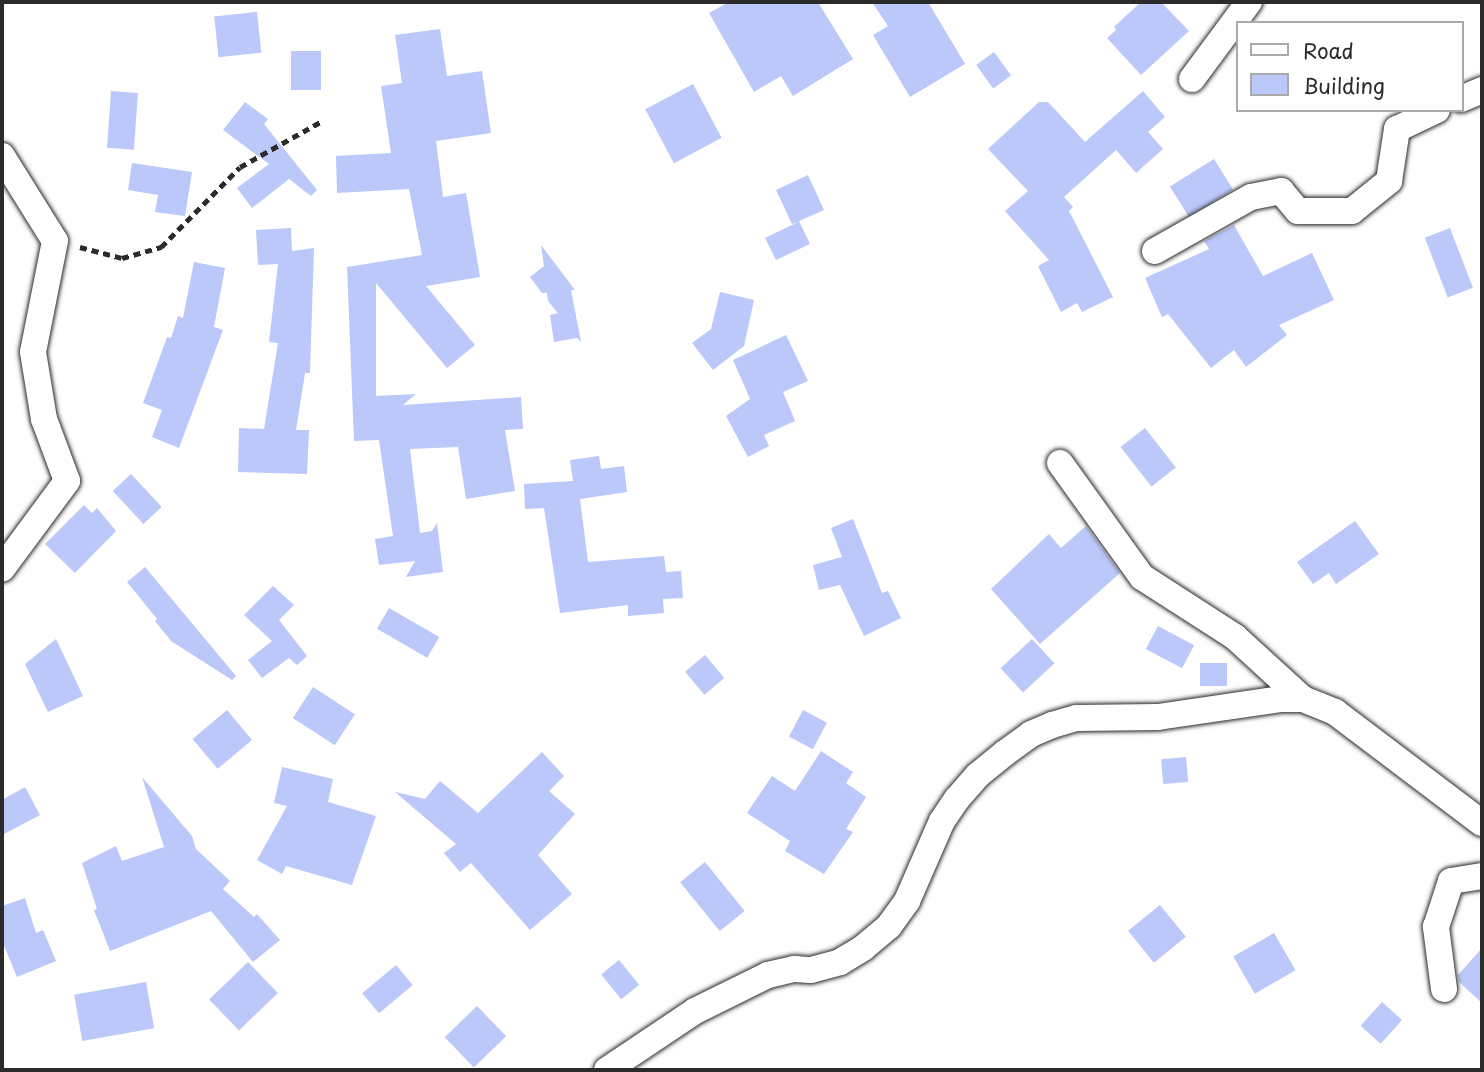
<!DOCTYPE html>
<html>
<head>
<meta charset="utf-8">
<style>
  body { margin:0 }
  #map { position:relative; width:1484px; height:1072px; overflow:hidden; background:#fff; font-family:"Playpen Sans",sans-serif }
  div>[style] { position:absolute }
  .building>* { inset:0; background:#bbc8f9; transform-origin:0 0 }
  .path>* { height:4.5px; margin-top:-2.25px; transform-origin:0; background:repeating-linear-gradient(90deg,#2b2b2b 0 7px,transparent 0 12px) }
  .roads { filter:drop-shadow(0 0 2px #2b2b2b) drop-shadow(0 0 2px #2b2b2b) }
  .street>* { height:26px; margin:-13px; padding:0 13px; transform-origin:13px; border-radius:13px; background:#fff }
  span { translate:-50% -50%; white-space:nowrap; text-align:center; line-height:1.15; -webkit-text-stroke:5px #fff; paint-order:stroke }
  .frame { position:absolute; inset:0; border:4px solid #2b2b2b; pointer-events:none }
  .legend { position:absolute; left:1236px; top:21px; width:228px; height:91px; box-sizing:border-box; background:#fff; border:2px solid #aaa; margin:0; padding:9px 12px; list-style:none; font-size:21px; color:#2b2b2b }
  .legend li { display:flex; align-items:center; gap:14px; height:35px }
  .legend b { width:35px; border:2px solid #aaa }
</style>
</head>
<body>
<div id="map">
  <div class="building">
    <div style="clip-path:polygon(729px 2px,818px 2px,853px 59px,793px 96px,781px 76px,754px 92px,709px 13px)"></div>
    <div style="clip-path:polygon(872px 2px,928px 2px,965px 64px,910px 97px,873px 35px,888px 26px)"></div>
    <div style="clip-path:polygon(1141px 2px,1161px 2px,1189px 31px,1141px 75px,1107px 38px,1116px 30px,1114px 27px)"></div>
    <div style="left:257px;top:12px;width:41px;height:43px;rotate:84deg"></div>
    <div style="clip-path:polygon(440px 29px,447px 76px,482px 71px,491px 133px,436px 141px,443px 197px,466px 193px,480px 277px,426px 286px,475px 345px,447px 368px,376px 283px,376px 396px,416px 394px,403px 405px,521px 397px,523px 429px,505px 430px,515px 491px,466px 499px,458px 447px,410px 449px,420px 533px,432px 531px,437px 523px,443px 572px,406px 577px,415px 561px,379px 565px,375px 539px,393px 536px,379px 440px,354px 441px,347px 267px,422px 255px,409px 189px,337px 193px,336px 156px,391px 153px,381px 86px,402px 83px,395px 35px)"></div>
    <div style="left:321px;top:51px;width:39px;height:30px;rotate:90deg"></div>
    <div style="left:994px;top:52px;width:29px;height:22px;rotate:54deg"></div>
    <div style="left:693px;top:84px;width:61px;height:54px;rotate:62deg"></div>
    <div style="left:111px;top:91px;width:27px;height:57px;rotate:4deg"></div>
    <div style="clip-path:polygon(1143px 91px,1165px 117px,1148px 132px,1163px 149px,1136px 173px,1116px 150px,1064px 197px,1073px 207px,1069px 211px,1113px 297px,1082px 312px,1077px 303px,1061px 312px,1038px 266px,1049px 260px,1005px 211px,1028px 191px,988px 149px,1039px 102px,1048px 102px,1085px 142px)"></div>
    <div style="clip-path:polygon(245px 102px,268px 119px,264px 124px,317px 190px,311px 196px,289px 179px,252px 208px,237px 188px,269px 164px,223px 130px)"></div>
    <div style="left:1214px;top:159px;width:36px;height:52px;rotate:58deg"></div>
    <div style="clip-path:polygon(132px 163px,192px 172px,185px 216px,155px 212px,158px 195px,128px 190px)"></div>
    <div style="clip-path:polygon(808px 175px,824px 210px,799px 221px,810px 244px,776px 260px,765px 238px,798px 222px,792px 224px,776px 190px)"></div>
    <div style="clip-path:polygon(1234px 225px,1263px 276px,1312px 253px,1334px 300px,1279px 325px,1287px 335px,1246px 367px,1234px 350px,1211px 368px,1168px 314px,1162px 317px,1145px 278px,1209px 249px,1204px 241px)"></div>
    <div style="clip-path:polygon(291px 228px,292px 251px,314px 248px,310px 373px,305px 373px,296px 430px,309px 430px,307px 474px,238px 472px,239px 428px,264px 429px,278px 343px,269px 342px,278px 264px,258px 265px,256px 230px)"></div>
    <div style="left:1450px;top:228px;width:64px;height:27px;rotate:69deg"></div>
    <div style="clip-path:polygon(541px 245px,575px 290px,571px 290px,581px 342px,577px 338px,554px 342px,550px 315px,558px 313px,548px 301px,547px 293px,542px 293px,530px 277px,544px 266px)"></div>
    <div style="clip-path:polygon(194px 262px,225px 268px,214px 327px,223px 330px,179px 448px,152px 437px,162px 410px,143px 403px,167px 337px,171px 338px,178px 316px,183px 318px)"></div>
    <div style="clip-path:polygon(720px 292px,754px 300px,744px 346px,713px 370px,692px 343px,711px 329px)"></div>
    <div style="clip-path:polygon(786px 335px,808px 381px,783px 392px,795px 421px,764px 435px,769px 446px,748px 457px,726px 416px,750px 399px,733px 360px)"></div>
    <div style="left:1145px;top:428px;width:50px;height:31px;rotate:52deg"></div>
    <div style="clip-path:polygon(599px 456px,601px 469px,624px 466px,627px 492px,580px 499px,588px 562px,664px 556px,666px 572px,681px 571px,683px 598px,663px 599px,664px 613px,628px 616px,628px 605px,560px 613px,544px 508px,525px 509px,524px 484px,573px 481px,570px 460px)"></div>
    <div style="left:131px;top:474px;width:45px;height:25px;rotate:47deg"></div>
    <div style="clip-path:polygon(84px 505px,92px 513px,97px 508px,116px 531px,75px 573px,45px 544px)"></div>
    <div style="clip-path:polygon(853px 519px,882px 593px,888px 591px,901px 618px,864px 636px,840px 585px,819px 590px,813px 565px,842px 557px,831px 528px)"></div>
    <div style="clip-path:polygon(1355px 521px,1379px 554px,1336px 584px,1329px 573px,1313px 584px,1297px 562px)"></div>
    <div style="clip-path:polygon(1086px 526px,1120px 573px,1040px 644px,991px 589px,1049px 534px,1061px 548px)"></div>
    <div style="clip-path:polygon(145px 567px,236px 676px,232px 680px,171px 641px,155px 621px,157px 619px,127px 582px)"></div>
    <div style="clip-path:polygon(273px 586px,294px 605px,279px 620px,307px 656px,297px 665px,289px 658px,262px 678px,248px 660px,272px 641px,244px 615px)"></div>
    <div style="left:389px;top:608px;width:58px;height:24px;rotate:30deg"></div>
    <div style="left:1158px;top:626px;width:41px;height:26px;rotate:28deg"></div>
    <div style="clip-path:polygon(56px 639px,83px 696px,48px 712px,25px 664px)"></div>
    <div style="left:1032px;top:639px;width:33px;height:43px;rotate:47deg"></div>
    <div style="left:705px;top:655px;width:30px;height:26px;rotate:50deg"></div>
    <div style="left:1200px;top:663px;width:27px;height:23px"></div>
    <div style="left:313px;top:687px;width:50px;height:37px;rotate:33deg"></div>
    <div style="left:227px;top:710px;width:39px;height:45px;rotate:50deg"></div>
    <div style="left:803px;top:710px;width:27px;height:30px;rotate:28deg"></div>
    <div style="clip-path:polygon(821px 751px,853px 772px,846px 783px,866px 797px,846px 829px,853px 832px,824px 874px,785px 851px,790px 841px,747px 813px,772px 776px,795px 791px)"></div>
    <div style="clip-path:polygon(542px 752px,564px 776px,549px 791px,575px 814px,538px 855px,572px 894px,530px 930px,471px 863px,460px 872px,444px 853px,456px 844px,395px 792px,425px 799px,440px 781px,478px 813px)"></div>
    <div style="left:1186px;top:757px;width:25px;height:25px;rotate:85deg"></div>
    <div style="clip-path:polygon(282px 767px,333px 779px,328px 802px,376px 816px,352px 885px,286px 866px,282px 874px,257px 860px,287px 806px,274px 803px)"></div>
    <div style="clip-path:polygon(142px 777px,192px 836px,196px 849px,230px 881px,223px 889px,254px 917px,257px 914px,280px 940px,253px 962px,211px 911px,110px 951px,94px 910px,97px 909px,82px 863px,116px 846px,122px 861px,164px 847px)"></div>
    <div style="clip-path:polygon(25px 787px,40px 815px,2px 835px,2px 800px)"></div>
    <div style="left:705px;top:862px;width:63px;height:32px;rotate:51deg"></div>
    <div style="clip-path:polygon(25px 898px,36px 933px,43px 930px,56px 961px,17px 977px,2px 941px,2px 906px)"></div>
    <div style="left:1160px;top:905px;width:41px;height:41px;rotate:51deg"></div>
    <div style="left:1274px;top:933px;width:43px;height:47px;rotate:60deg"></div>
    <div style="clip-path:polygon(1482px 948px,1482px 1003px,1459px 982px,1458px 975px)"></div>
    <div style="left:619px;top:960px;width:32px;height:23px;rotate:51deg"></div>
    <div style="left:248px;top:962px;width:43px;height:54px;rotate:46deg"></div>
    <div style="left:396px;top:965px;width:26px;height:44px;rotate:50deg"></div>
    <div style="left:146px;top:982px;width:47px;height:73px;rotate:80deg"></div>
    <div style="left:1382px;top:1002px;width:27px;height:32px;rotate:42deg"></div>
    <div style="left:477px;top:1006px;width:42px;height:45px;rotate:46deg"></div>
  </div>
  <div class="path">
    <div style="left:80px;top:247px;width:43px;rotate:14.7deg"></div>
    <div style="left:122px;top:258px;width:41px;rotate:-15.8deg"></div>
    <div style="left:161px;top:247px;width:112px;rotate:-45.4deg"></div>
    <div style="left:240px;top:167px;width:94px;rotate:-29.3deg"></div>
  </div>
  <div class="roads">
    <div class="street">
      <div style="left:1192px;top:79px;width:96px;rotate:-53.5deg"></div>
      <div style="left:1461px;top:99px;width:23px;rotate:-23deg"></div>
      <div style="left:2px;top:156px;width:100px;rotate:58.1deg"></div>
      <div style="left:55px;top:241px;width:113px;rotate:101.2deg"></div>
      <div style="left:33px;top:352px;width:68px;rotate:80.7deg"></div>
      <div style="left:44px;top:419px;width:66px;rotate:69.6deg"></div>
      <div style="left:67px;top:481px;width:109px;rotate:126.5deg"></div>
      <div style="left:1155px;top:251px;width:110px;rotate:-29.4deg"></div>
      <div style="left:1251px;top:197px;width:31px;rotate:-11deg"></div>
      <div style="left:1281px;top:191px;width:26px;rotate:50deg"></div>
      <div style="left:1298px;top:211px;width:54px"></div>
      <div style="left:1352px;top:211px;width:48px;rotate:-39deg"></div>
      <div style="left:1389px;top:181px;width:53px;rotate:-81.3deg"></div>
      <div style="left:1397px;top:129px;width:44px;rotate:-25.4deg"></div>
      <div style="left:1060px;top:463px;width:140px;rotate:54.3deg"></div>
      <div style="left:1142px;top:577px;width:111px;rotate:32.8deg"></div>
      <div style="left:1235px;top:637px;width:92px;rotate:42.4deg"></div>
      <div style="left:1444px;top:989px;width:63px;rotate:-97.4deg"></div>
      <div style="left:1436px;top:927px;width:48px;rotate:-71.9deg"></div>
      <div style="left:1451px;top:881px;width:31px;rotate:-9deg"></div>
      <div style="left:607px;top:1070px;width:106px;rotate:-33.8deg"></div>
      <div style="left:695px;top:1011px;width:81px;rotate:-26.3deg"></div>
      <div style="left:768px;top:975px;width:28px;rotate:-13deg"></div>
      <div style="left:795px;top:969px;width:16px;rotate:4deg"></div>
      <div style="left:811px;top:970px;width:30px;rotate:-15deg"></div>
      <div style="left:840px;top:962px;width:27px;rotate:-31deg"></div>
      <div style="left:863px;top:948px;width:34px;rotate:-40deg"></div>
      <div style="left:889px;top:926px;width:31px;rotate:-54deg"></div>
      <div style="left:907px;top:901px;width:87px;rotate:-66.4deg"></div>
      <div style="left:942px;top:821px;width:27px;rotate:-56deg"></div>
      <div style="left:957px;top:799px;width:32px;rotate:-49deg"></div>
      <div style="left:978px;top:775px;width:35px;rotate:-39deg"></div>
      <div style="left:1005px;top:753px;width:32px;rotate:-36deg"></div>
      <div style="left:1031px;top:734px;width:23px;rotate:-23deg"></div>
      <div style="left:1052px;top:725px;width:26px;rotate:-16deg"></div>
      <div style="left:1077px;top:718px;width:81px;rotate:-0.7deg"></div>
      <div style="left:1158px;top:717px;width:125px;rotate:-8.3deg"></div>
      <div style="left:1282px;top:699px;width:21px"></div>
      <div style="left:1303px;top:699px;width:35px;rotate:22deg"></div>
      <div style="left:1335px;top:712px;width:184px;rotate:37.1deg"></div>
    </div>
  </div>
  <div class="frame"></div>
  <ul class="legend">
  <li><b style="height:9px;background:#fff"></b>Road</li>
  <li><b style="height:19px;background:#bbc8f9"></b>Building</li>
  </ul>
</div>
</body>
</html>
